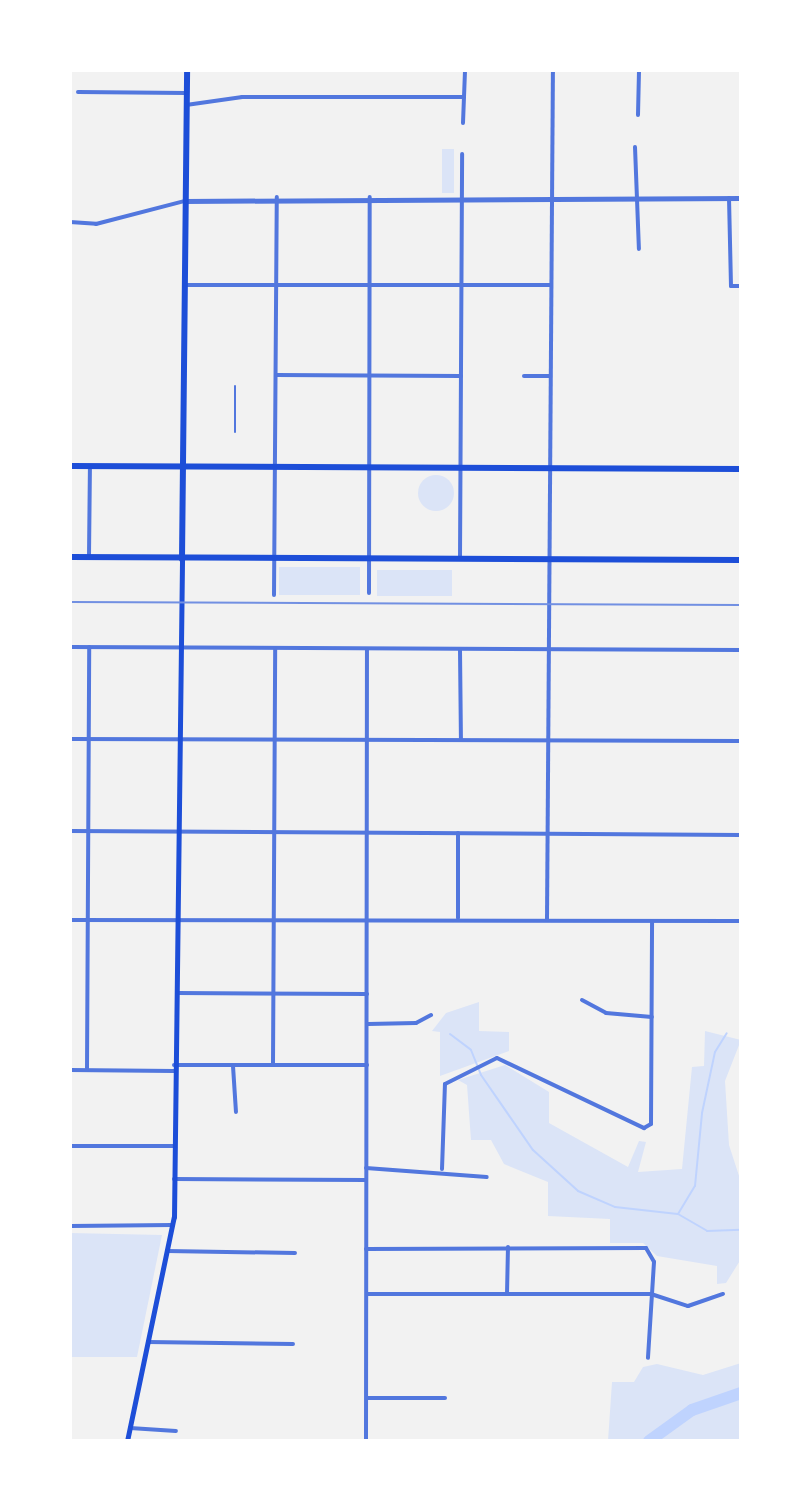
<!DOCTYPE html>
<html>
<head>
<meta charset="utf-8">
<style>
  body { margin:0 }
  #map { position:relative; width:811px; height:1511px; overflow:hidden; background:#f2f2f2; font-family:Mulish,sans-serif }
  div>[style] { position:absolute }
  .green>* { inset:0; background:#dbe4f7; transform-origin:0 0 }
  .round { border-radius:50% }
  .stream>* { height:2px; margin:-1px; padding:0 1px; transform-origin:1px; border-radius:1px; background:#bfd3fe }
  .river>* { height:12px; margin:-6px; padding:0 6px; transform-origin:6px; border-radius:6px; background:#bfd3fe }
  .service>* { height:2px; margin:-1px; padding:0 1px; transform-origin:1px; border-radius:1px; background:#5277de }
  .minor>* { height:4px; margin:-2px; padding:0 2px; transform-origin:2px; border-radius:2px; background:#5277de }
  .tertiary>* { height:5px; margin:-2.5px; padding:0 2.5px; transform-origin:2.5px; border-radius:2.5px; background:#5277de }
  .secondary>* { height:5px; margin:-2.5px; padding:0 2.5px; transform-origin:2.5px; border-radius:2.5px; background:#1d4ed8 }
  .primary>* { height:6px; margin:-3px; padding:0 3px; transform-origin:3px; border-radius:3px; background:#1d4ed8 }
  .trunk>* { height:6px; margin:-3px; padding:0 3px; transform-origin:3px; border-radius:3px; background:#1d4ed8 }
  .rail>* { height:2px; margin:-1px; padding:0 1px; transform-origin:1px; border-radius:1px; background:#7290e2 }
  span { translate:-50% -50%; white-space:nowrap; text-align:center; line-height:1.15; -webkit-text-stroke:8px #fff; paint-order:stroke }
  .frame { position:absolute; inset:0; border:72px solid #fff; pointer-events:none }
</style>
</head>
<body>
<div id="map">
  <div class="green">
    <div style="left:442px;top:149px;width:12px;height:44px"></div>
    <div class="round" style="left:418px;top:475px;width:36px;height:36px"></div>
    <div style="left:279px;top:567px;width:81px;height:28px"></div>
    <div style="left:377px;top:570px;width:75px;height:26px"></div>
    <div style="clip-path:polygon(479px 1002px,479px 1031px,509px 1032px,509px 1051px,440px 1076px,440px 1032px,432px 1031px,446px 1013px)"></div>
    <div style="clip-path:polygon(705px 1031px,741px 1040px,725px 1081px,729px 1145px,741px 1182px,741px 1259px,726px 1283px,717px 1284px,717px 1266px,657px 1256px,643px 1243px,610px 1243px,610px 1219px,548px 1216px,548px 1182px,504px 1164px,491px 1140px,471px 1140px,467px 1085px,458px 1080px,505px 1065px,549px 1092px,549px 1123px,628px 1167px,639px 1141px,646px 1142px,638px 1172px,682px 1169px,692px 1067px,704px 1066px)"></div>
    <div style="clip-path:polygon(70px 1233px,162px 1235px,137px 1357px,70px 1357px)"></div>
    <div style="clip-path:polygon(741px 1363px,741px 1441px,608px 1441px,612px 1382px,634px 1382px,643px 1367px,657px 1364px,703px 1375px)"></div>
  </div>
  <div class="stream">
    <div style="left:450px;top:1034px;width:26px;rotate:37deg"></div>
    <div style="left:471px;top:1050px;width:27px;rotate:68deg"></div>
    <div style="left:481px;top:1075px;width:91px;rotate:55.3deg"></div>
    <div style="left:533px;top:1150px;width:61px;rotate:42.3deg"></div>
    <div style="left:578px;top:1191px;width:40px;rotate:23.4deg"></div>
    <div style="left:615px;top:1207px;width:63px;rotate:6.3deg"></div>
    <div style="left:678px;top:1214px;width:34px;rotate:30deg"></div>
    <div style="left:707px;top:1231px;width:34px;rotate:-2deg"></div>
    <div style="left:678px;top:1214px;width:33px;rotate:-59deg"></div>
    <div style="left:695px;top:1186px;width:73px;rotate:-84.5deg"></div>
    <div style="left:702px;top:1113px;width:62px;rotate:-78deg"></div>
    <div style="left:715px;top:1052px;width:22px;rotate:-58deg"></div>
  </div>
  <div class="river">
    <div style="left:649px;top:1441px;width:53px;rotate:-35.8deg"></div>
    <div style="left:692px;top:1410px;width:52px;rotate:-19.1deg"></div>
  </div>
  <div class="service">
    <div style="left:235px;top:432px;width:46px;rotate:-90deg"></div>
  </div>
  <div class="minor">
    <div style="left:78px;top:92px;width:108px;rotate:0.5deg"></div>
    <div style="left:186px;top:105px;width:57px;rotate:-8.1deg"></div>
    <div style="left:242px;top:97px;width:222px"></div>
    <div style="left:638px;top:115px;width:45px;rotate:-88.7deg"></div>
    <div style="left:463px;top:123px;width:53px;rotate:-87.8deg"></div>
    <div style="left:635px;top:147px;width:102px;rotate:87.8deg"></div>
    <div style="left:729px;top:198px;width:88px;rotate:88.7deg"></div>
    <div style="left:731px;top:286px;width:10px"></div>
    <div style="left:70px;top:222px;width:26px;rotate:4deg"></div>
    <div style="left:96px;top:224px;width:91px;rotate:-14.6deg"></div>
    <div style="left:184px;top:285px;width:366px"></div>
    <div style="left:276px;top:375px;width:185px;rotate:0.3deg"></div>
    <div style="left:524px;top:376px;width:25px"></div>
    <div style="left:89px;top:556px;width:90px;rotate:-89.4deg"></div>
    <div style="left:460px;top:559px;width:405px;rotate:-89.7deg"></div>
    <div style="left:369px;top:593px;width:396px;rotate:-89.9deg"></div>
    <div style="left:274px;top:595px;width:398px;rotate:-89.6deg"></div>
    <div style="left:70px;top:647px;width:671px;rotate:0.26deg"></div>
    <div style="left:460px;top:650px;width:90px;rotate:89.4deg"></div>
    <div style="left:70px;top:739px;width:671px;rotate:0.17deg"></div>
    <div style="left:70px;top:831px;width:671px;rotate:0.34deg"></div>
    <div style="left:458px;top:918px;width:85px;rotate:-90deg"></div>
    <div style="left:70px;top:920px;width:671px;rotate:0.09deg"></div>
    <div style="left:547px;top:920px;width:850px;rotate:-89.6deg"></div>
    <div style="left:177px;top:993px;width:190px;rotate:0.3deg"></div>
    <div style="left:582px;top:1000px;width:27px;rotate:28deg"></div>
    <div style="left:606px;top:1013px;width:46px;rotate:5deg"></div>
    <div style="left:368px;top:1024px;width:48px;rotate:-1.2deg"></div>
    <div style="left:416px;top:1023px;width:17px;rotate:-28deg"></div>
    <div style="left:174px;top:1065px;width:193px"></div>
    <div style="left:273px;top:1065px;width:416px;rotate:-89.7deg"></div>
    <div style="left:233px;top:1066px;width:46px;rotate:86.3deg"></div>
    <div style="left:70px;top:1070px;width:104px;rotate:0.6deg"></div>
    <div style="left:87px;top:1070px;width:423px;rotate:-89.7deg"></div>
    <div style="left:70px;top:1146px;width:104px"></div>
    <div style="left:366px;top:1168px;width:121px;rotate:4.3deg"></div>
    <div style="left:442px;top:1169px;width:85px;rotate:-88deg"></div>
    <div style="left:445px;top:1084px;width:58px;rotate:-26.6deg"></div>
    <div style="left:497px;top:1058px;width:163px;rotate:25.5deg"></div>
    <div style="left:644px;top:1128px;width:8px;rotate:-30deg"></div>
    <div style="left:651px;top:1124px;width:203px;rotate:-89.7deg"></div>
    <div style="left:174px;top:1179px;width:192px;rotate:0.3deg"></div>
    <div style="left:70px;top:1226px;width:102px;rotate:-0.6deg"></div>
    <div style="left:366px;top:1249px;width:280px;rotate:-0.2deg"></div>
    <div style="left:646px;top:1248px;width:16px;rotate:60deg"></div>
    <div style="left:654px;top:1262px;width:96px;rotate:93.6deg"></div>
    <div style="left:167px;top:1251px;width:128px;rotate:0.9deg"></div>
    <div style="left:367px;top:1294px;width:284px"></div>
    <div style="left:651px;top:1294px;width:39px;rotate:18deg"></div>
    <div style="left:688px;top:1306px;width:37px;rotate:-19deg"></div>
    <div style="left:507px;top:1294px;width:47px;rotate:-88.8deg"></div>
    <div style="left:148px;top:1342px;width:145px;rotate:0.8deg"></div>
    <div style="left:367px;top:1398px;width:78px"></div>
    <div style="left:130px;top:1428px;width:46px;rotate:3.7deg"></div>
    <div style="left:366px;top:1441px;width:791px;rotate:-89.93deg"></div>
  </div>
  <div class="tertiary">
    <div style="left:185px;top:201px;width:556px;rotate:-0.31deg"></div>
  </div>
  <div class="secondary">
    <div style="left:127px;top:1441px;width:229px;rotate:-78.2deg"></div>
    <div style="left:174px;top:1217px;width:658px;rotate:-89.3deg"></div>
  </div>
  <div class="primary">
    <div style="left:182px;top:559px;width:489px;rotate:-89.4deg"></div>
  </div>
  <div class="trunk">
    <div style="left:70px;top:466px;width:671px;rotate:0.26deg"></div>
    <div style="left:70px;top:557px;width:671px;rotate:0.26deg"></div>
  </div>
  <div class="rail">
    <div style="left:70px;top:602px;width:671px;rotate:0.26deg"></div>
  </div>
  <div class="frame"></div>
</div>
</body>
</html>
